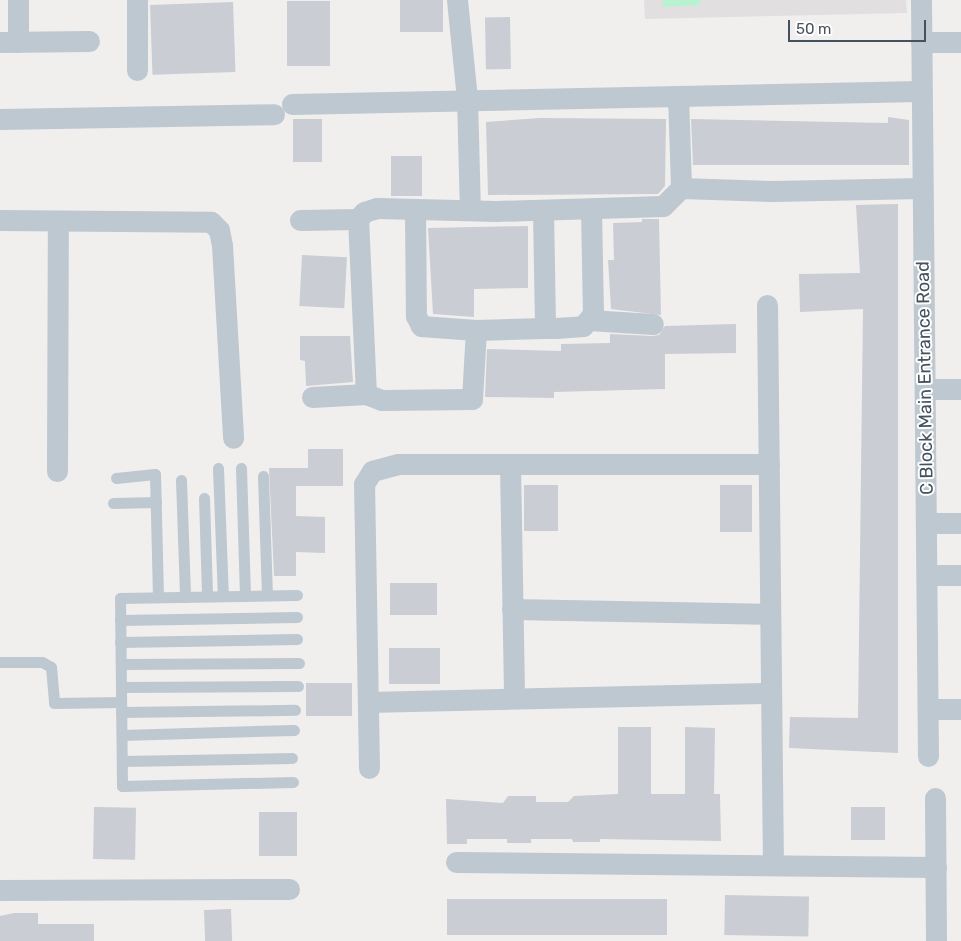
<!DOCTYPE html>
<html>
<head>
<meta charset="utf-8">
<style>
  body { margin:0 }
  #map { position:relative; width:961px; height:941px; overflow:hidden; background:#f1eeee; font-family:Rubik,sans-serif }
  div>[style] { position:absolute }
  .education>* { inset:0; background:#e2dfe0 }
  .green>* { inset:0; background:#b9f2d0 }
  .building>* { inset:0; background:#cacdd3; transform-origin:0 0 }
  .service>* { height:11px; margin:-5.5px; padding:0 5.5px; transform-origin:5.5px; border-radius:5.5px; background:#bdc8d1 }
  .minor>* { height:21px; margin:-10.5px; padding:0 10.5px; transform-origin:10.5px; border-radius:10.5px; background:#bdc8d1 }
  span { translate:-50% -50%; white-space:nowrap; text-align:center; line-height:1.15; -webkit-text-stroke:4px #fff; paint-order:stroke }
  .street-label { font-size:18px; color:#45515d }
  .scale { position:absolute; left:788px; top:20px; width:138px; height:22px; box-sizing:border-box; border:2px solid #45515d; border-top:0; padding-left:6px; font-size:15px; line-height:18px; white-space:nowrap; color:#45515d; -webkit-text-stroke:4px #fff; paint-order:stroke }
</style>
</head>
<body>
<div id="map">
  <div class="education">
    <div style="clip-path:polygon(644px 0,906px 0,907px 13px,645px 19px)"></div>
  </div>
  <div class="green">
    <div style="clip-path:polygon(663px 0,700px 0,700px 5px,663px 7px)"></div>
  </div>
  <div class="building">
    <div style="left:400px;top:0;width:43px;height:32px"></div>
    <div style="left:287px;top:1px;width:43px;height:65px"></div>
    <div style="left:233px;top:2px;width:70px;height:83px;rotate:88deg"></div>
    <div style="left:510px;top:17px;width:52px;height:25px;rotate:89deg"></div>
    <div style="clip-path:polygon(888px 117px,909px 120px,909px 165px,693px 165px,691px 119px,888px 123px)"></div>
    <div style="clip-path:polygon(540px 118px,666px 119px,665px 186px,658px 194px,488px 195px,486px 122px)"></div>
    <div style="left:322px;top:119px;width:43px;height:29px;rotate:90deg"></div>
    <div style="left:391px;top:156px;width:31px;height:40px"></div>
    <div style="clip-path:polygon(898px 204px,898px 753px,789px 748px,790px 717px,858px 718px,863px 309px,800px 312px,799px 274px,860px 273px,856px 205px)"></div>
    <div style="clip-path:polygon(642px 219px,659px 219px,661px 315px,611px 309px,608px 260px,614px 260px,613px 223px,642px 222px)"></div>
    <div style="clip-path:polygon(528px 226px,528px 288px,474px 289px,474px 317px,433px 314px,428px 228px)"></div>
    <div style="left:302px;top:255px;width:45px;height:51px;rotate:3deg"></div>
    <div style="clip-path:polygon(736px 324px,736px 353px,665px 354px,665px 389px,554px 392px,554px 398px,485px 397px,487px 349px,561px 351px,561px 344px,610px 343px,610px 334px,652px 336px,659px 335px,665px 326px)"></div>
    <div style="clip-path:polygon(300px 336px,350px 336px,353px 382px,306px 386px,305px 361px,300px 360px)"></div>
    <div style="clip-path:polygon(308px 449px,343px 449px,343px 486px,296px 486px,296px 516px,325px 517px,325px 553px,296px 552px,296px 576px,274px 576px,269px 468px,308px 468px)"></div>
    <div style="left:524px;top:485px;width:34px;height:46px"></div>
    <div style="left:720px;top:485px;width:32px;height:47px"></div>
    <div style="left:390px;top:583px;width:47px;height:32px"></div>
    <div style="left:389px;top:648px;width:51px;height:36px"></div>
    <div style="left:306px;top:683px;width:46px;height:33px"></div>
    <div style="clip-path:polygon(618px 727px,651px 727px,651px 794px,685px 794px,685px 727px,715px 728px,714px 794px,720px 794px,721px 841px,600px 839px,600px 842px,573px 842px,572px 839px,531px 839px,531px 843px,507px 843px,507px 839px,467px 839px,467px 844px,447px 844px,446px 799px,503px 803px,508px 796px,536px 796px,536px 802px,568px 802px,574px 796px,618px 794px)"></div>
    <div style="left:94px;top:807px;width:42px;height:52px;rotate:1deg"></div>
    <div style="left:851px;top:807px;width:34px;height:33px"></div>
    <div style="left:259px;top:812px;width:38px;height:44px"></div>
    <div style="left:725px;top:895px;width:84px;height:40px;rotate:1deg"></div>
    <div style="left:667px;top:899px;width:36px;height:220px;rotate:90deg"></div>
    <div style="left:231px;top:909px;width:32px;height:27px;rotate:88deg"></div>
    <div style="clip-path:polygon(14px 913px,38px 913px,38px 924px,94px 924px,94px 941px,0 941px,0 916px)"></div>
  </div>
  <div class="service">
    <div style="left:218px;top:468px;width:128px;rotate:87.8deg"></div>
    <div style="left:241px;top:468px;width:127px;rotate:88.2deg"></div>
    <div style="left:263px;top:476px;width:119px;rotate:88.1deg"></div>
    <div style="left:116px;top:478px;width:39px;rotate:-6deg"></div>
    <div style="left:155px;top:474px;width:123px;rotate:88.6deg"></div>
    <div style="left:181px;top:480px;width:117px;rotate:88deg"></div>
    <div style="left:204px;top:498px;width:98px;rotate:88.2deg"></div>
    <div style="left:113px;top:503px;width:43px;rotate:-1.3deg"></div>
    <div style="left:120px;top:620px;width:177px;rotate:-1deg"></div>
    <div style="left:120px;top:642px;width:177px;rotate:-1deg"></div>
    <div style="left:0;top:662px;width:42px"></div>
    <div style="left:42px;top:662px;width:10px;rotate:29deg"></div>
    <div style="left:51px;top:667px;width:36px;rotate:85deg"></div>
    <div style="left:54px;top:703px;width:67px;rotate:-0.9deg"></div>
    <div style="left:121px;top:664px;width:178px;rotate:-0.3deg"></div>
    <div style="left:121px;top:687px;width:177px;rotate:-0.3deg"></div>
    <div style="left:121px;top:712px;width:174px;rotate:-0.7deg"></div>
    <div style="left:122px;top:735px;width:172px;rotate:-1.7deg"></div>
    <div style="left:122px;top:761px;width:170px;rotate:-1deg"></div>
    <div style="left:293px;top:782px;width:171px;rotate:178.7deg"></div>
    <div style="left:122px;top:786px;width:188px;rotate:-90.6deg"></div>
    <div style="left:120px;top:598px;width:177px;rotate:-1deg"></div>
  </div>
  <div class="minor">
    <div style="left:457px;top:0;width:99px;rotate:84.2deg"></div>
    <div style="left:467px;top:98px;width:112px;rotate:88.5deg"></div>
    <div style="left:921px;top:0;width:756px;rotate:89.47deg"></div>
    <div style="left:0;top:42px;width:89px;rotate:-0.6deg"></div>
    <div style="left:18px;top:42px;width:42px;rotate:-90deg"></div>
    <div style="left:921px;top:42px;width:40px"></div>
    <div style="left:137px;top:70px;width:70px;rotate:-90deg"></div>
    <div style="left:678px;top:96px;width:92px;rotate:88.1deg"></div>
    <div style="left:292px;top:104px;width:629px;rotate:-1.18deg"></div>
    <div style="left:0;top:119px;width:274px;rotate:-1deg"></div>
    <div style="left:415px;top:209px;width:107px;rotate:89.5deg"></div>
    <div style="left:416px;top:316px;width:11px;rotate:63deg"></div>
    <div style="left:421px;top:326px;width:55px;rotate:4.2deg"></div>
    <div style="left:476px;top:330px;width:69px;rotate:-1.7deg"></div>
    <div style="left:543px;top:210px;width:118px;rotate:89deg"></div>
    <div style="left:545px;top:328px;width:11px"></div>
    <div style="left:556px;top:328px;width:27px;rotate:-4deg"></div>
    <div style="left:583px;top:326px;width:16px;rotate:-50deg"></div>
    <div style="left:593px;top:314px;width:104px;rotate:-91.1deg"></div>
    <div style="left:0;top:220px;width:211px;rotate:0.5deg"></div>
    <div style="left:211px;top:222px;width:11px;rotate:45deg"></div>
    <div style="left:219px;top:230px;width:15px;rotate:79deg"></div>
    <div style="left:222px;top:245px;width:193px;rotate:86.7deg"></div>
    <div style="left:300px;top:220px;width:58px;rotate:-1deg"></div>
    <div style="left:767px;top:305px;width:559px;rotate:89.39deg"></div>
    <div style="left:589px;top:320px;width:64px;rotate:3.6deg"></div>
    <div style="left:926px;top:389px;width:35px"></div>
    <div style="left:366px;top:394px;width:175px;rotate:-92.6deg"></div>
    <div style="left:358px;top:219px;width:9px;rotate:-49deg"></div>
    <div style="left:364px;top:212px;width:14px;rotate:-17deg"></div>
    <div style="left:377px;top:208px;width:119px;rotate:1.4deg"></div>
    <div style="left:496px;top:211px;width:167px;rotate:-1.7deg"></div>
    <div style="left:663px;top:206px;width:25px;rotate:-45deg"></div>
    <div style="left:681px;top:188px;width:92px;rotate:1.9deg"></div>
    <div style="left:773px;top:191px;width:149px;rotate:-1.2deg"></div>
    <div style="left:312px;top:397px;width:54px;rotate:-3.2deg"></div>
    <div style="left:366px;top:394px;width:17px;rotate:21deg"></div>
    <div style="left:382px;top:400px;width:90px;rotate:-0.6deg"></div>
    <div style="left:472px;top:399px;width:69px;rotate:-86.7deg"></div>
    <div style="left:510px;top:464px;width:233px;rotate:89deg"></div>
    <div style="left:57px;top:471px;width:250px;rotate:-89.8deg"></div>
    <div style="left:927px;top:523px;width:34px"></div>
    <div style="left:927px;top:575px;width:34px"></div>
    <div style="left:512px;top:609px;width:255px;rotate:1.1deg"></div>
    <div style="left:368px;top:702px;width:400px;rotate:-1.3deg"></div>
    <div style="left:928px;top:709px;width:33px"></div>
    <div style="left:369px;top:768px;width:284px;rotate:-91deg"></div>
    <div style="left:364px;top:484px;width:15px;rotate:-58deg"></div>
    <div style="left:372px;top:471px;width:27px;rotate:-15deg"></div>
    <div style="left:398px;top:464px;width:371px"></div>
    <div style="left:935px;top:798px;width:143px;rotate:89.6deg"></div>
    <div style="left:456px;top:862px;width:480px;rotate:0.6deg"></div>
    <div style="left:0;top:890px;width:289px;rotate:-0.2deg"></div>
  </div>
  <div class="street-label">
    <span style="left:925px;top:378px;rotate:-91deg">C Block Main Entrance Road</span>
  </div>
  <div class="scale">50 m</div>
</div>
</body>
</html>
